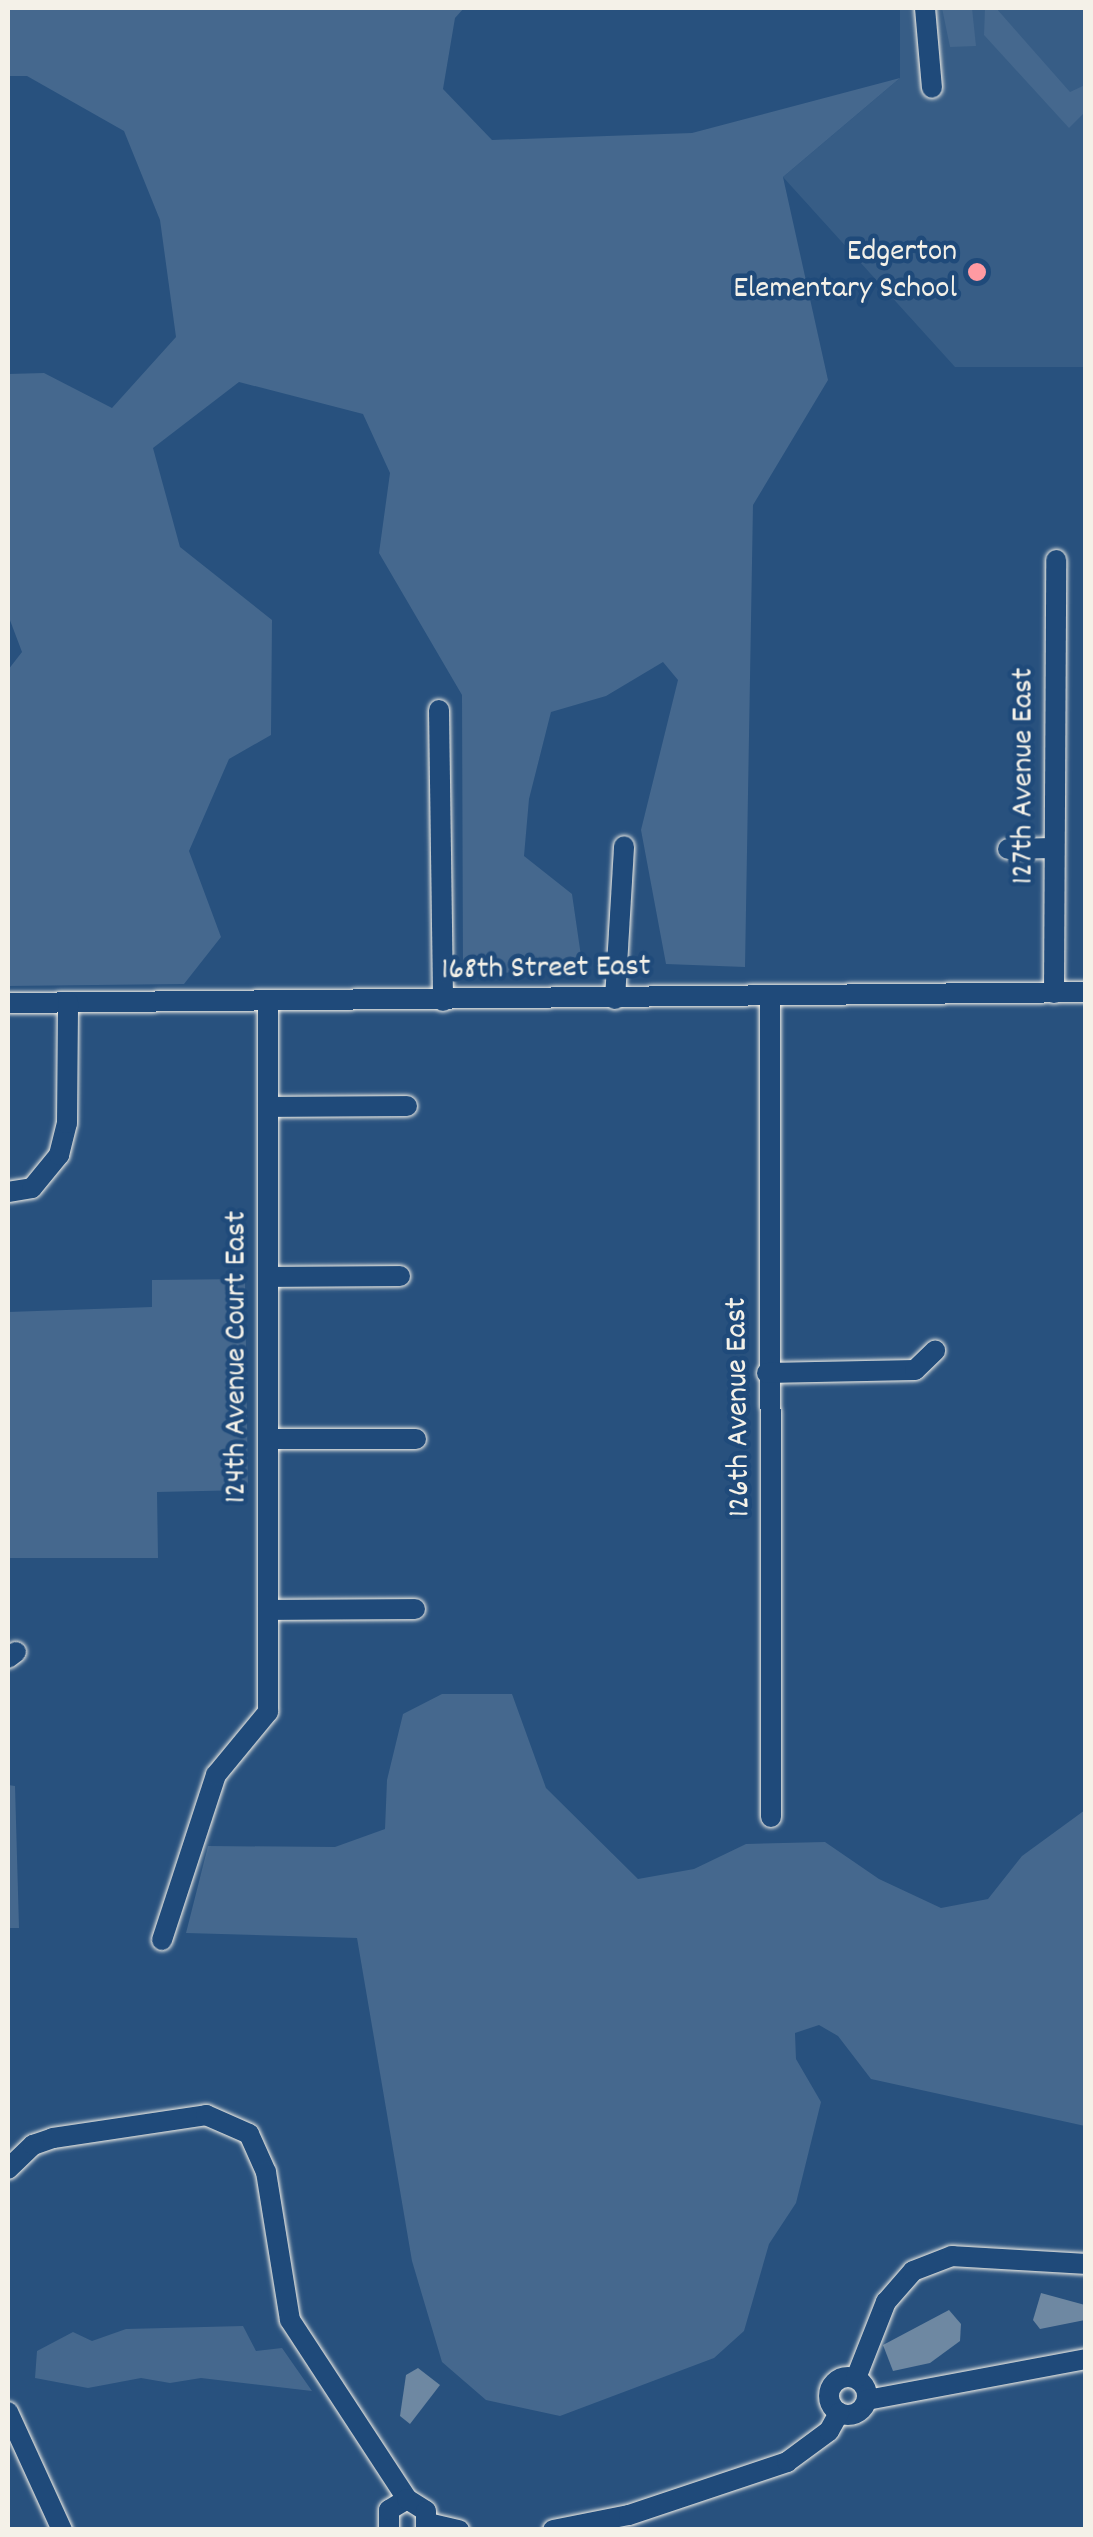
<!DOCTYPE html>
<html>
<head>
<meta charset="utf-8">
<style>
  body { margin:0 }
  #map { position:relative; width:1093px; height:2537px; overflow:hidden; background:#28517e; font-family:Dekko,sans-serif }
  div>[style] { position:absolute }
  .built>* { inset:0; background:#375d86 }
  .green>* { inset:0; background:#45688e }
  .water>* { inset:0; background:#6e88a2 }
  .roads { filter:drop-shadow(0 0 2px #f4f1e8) drop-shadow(0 0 2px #f4f1e8) }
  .minor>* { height:20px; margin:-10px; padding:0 10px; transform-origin:10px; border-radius:10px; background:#1f4a7a }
  .minor>.ring { margin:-10px; padding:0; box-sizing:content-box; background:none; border:20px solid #1f4a7a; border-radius:50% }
  .dots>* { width:28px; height:28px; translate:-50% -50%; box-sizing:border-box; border:5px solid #1f4a7a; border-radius:50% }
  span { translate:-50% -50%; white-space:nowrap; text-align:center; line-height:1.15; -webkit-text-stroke:9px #1f4a7a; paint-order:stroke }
  .poi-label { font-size:32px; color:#f4f1e8 }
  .right { translate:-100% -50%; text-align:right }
  .street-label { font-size:32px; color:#f4f1e8 }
  .frame { position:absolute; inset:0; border:10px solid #f4f1e8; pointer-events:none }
</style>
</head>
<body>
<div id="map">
  <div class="built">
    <div style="clip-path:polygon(900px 8px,1085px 8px,1085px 367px,955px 367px,783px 177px,900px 78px)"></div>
  </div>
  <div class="green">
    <div style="clip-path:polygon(8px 8px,464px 8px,455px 18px,443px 89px,492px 140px,692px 133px,900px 78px,783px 177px,828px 380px,753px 505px,745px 967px,666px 964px,641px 830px,678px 680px,663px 662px,606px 696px,551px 712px,529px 799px,524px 856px,572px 894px,583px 970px,463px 974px,462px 695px,379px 553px,390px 473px,363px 414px,239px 382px,153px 448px,180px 547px,272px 620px,271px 735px,229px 759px,189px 851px,221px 937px,184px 984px,8px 986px,8px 670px,22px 652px,8px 615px,8px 374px,44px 373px,112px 408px,176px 337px,160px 220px,124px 131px,27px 76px,8px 76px)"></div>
    <div style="clip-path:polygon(942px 8px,972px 8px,976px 46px,950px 47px)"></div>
    <div style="clip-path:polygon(985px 8px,996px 8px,1070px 92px,1085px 85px,1085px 112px,1069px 128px,984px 35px)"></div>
    <div style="clip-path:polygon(245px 1279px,248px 1490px,157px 1492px,158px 1558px,8px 1558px,8px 1312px,152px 1307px,152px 1280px)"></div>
    <div style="clip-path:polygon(442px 1694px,512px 1694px,546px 1788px,638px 1879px,694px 1869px,746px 1844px,825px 1842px,879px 1879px,941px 1908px,988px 1899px,1022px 1856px,1085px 1810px,1085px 2126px,871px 2079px,838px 2036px,819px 2025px,795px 2033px,796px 2059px,821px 2102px,796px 2203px,769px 2244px,744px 2331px,714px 2358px,560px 2416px,486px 2400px,442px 2362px,412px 2261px,357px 1938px,186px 1933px,208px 1846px,335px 1847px,385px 1829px,387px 1780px,403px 1714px)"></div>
    <div style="clip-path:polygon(8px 1785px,15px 1786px,19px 1928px,8px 1928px)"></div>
    <div style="clip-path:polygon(243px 2326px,256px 2351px,282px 2348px,312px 2391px,201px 2378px,170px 2383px,141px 2378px,88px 2388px,35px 2378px,37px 2351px,73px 2332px,92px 2341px,126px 2329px)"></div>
  </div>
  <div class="water">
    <div style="clip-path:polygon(1041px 2293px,1085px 2305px,1085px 2320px,1040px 2329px,1033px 2320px)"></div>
    <div style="clip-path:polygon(949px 2310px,961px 2324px,960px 2341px,930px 2363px,893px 2371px,883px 2345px)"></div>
    <div style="clip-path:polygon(418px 2368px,440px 2385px,410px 2424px,400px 2416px,406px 2375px)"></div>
  </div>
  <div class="roads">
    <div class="minor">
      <div style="left:925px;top:8px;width:80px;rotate:85deg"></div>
      <div style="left:439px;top:710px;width:291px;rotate:89.2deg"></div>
      <div style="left:1008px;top:849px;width:46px;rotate:-1.2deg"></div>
      <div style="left:1054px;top:993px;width:433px;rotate:-89.7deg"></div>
      <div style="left:770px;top:996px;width:821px;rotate:89.93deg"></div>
      <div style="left:615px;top:999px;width:153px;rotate:-86.6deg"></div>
      <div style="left:8px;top:1003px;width:1078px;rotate:-0.58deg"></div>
      <div style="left:268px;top:1107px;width:139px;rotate:-0.4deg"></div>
      <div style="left:8px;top:1192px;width:24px;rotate:-9deg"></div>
      <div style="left:32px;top:1188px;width:43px;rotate:-50.7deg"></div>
      <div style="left:59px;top:1155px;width:33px;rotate:-76deg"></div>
      <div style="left:67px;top:1123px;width:121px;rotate:-89.5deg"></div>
      <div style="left:268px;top:1277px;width:132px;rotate:-0.4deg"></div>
      <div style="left:767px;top:1373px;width:148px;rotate:-1.2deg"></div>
      <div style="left:915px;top:1370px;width:28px;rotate:-44deg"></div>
      <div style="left:268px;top:1439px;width:148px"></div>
      <div style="left:268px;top:1610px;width:147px;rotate:-0.4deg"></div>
      <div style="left:8px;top:1658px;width:10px;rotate:-37deg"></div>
      <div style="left:162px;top:1940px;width:174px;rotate:-71.9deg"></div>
      <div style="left:216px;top:1775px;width:82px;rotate:-50.5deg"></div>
      <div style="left:268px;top:1712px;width:710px;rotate:-90deg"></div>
      <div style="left:8px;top:2169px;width:35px;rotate:-44deg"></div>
      <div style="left:33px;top:2145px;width:21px;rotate:-19deg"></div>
      <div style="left:53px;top:2138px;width:155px;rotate:-8.5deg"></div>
      <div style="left:206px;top:2115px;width:47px;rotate:23.8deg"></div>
      <div style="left:249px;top:2134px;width:42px;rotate:65.9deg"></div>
      <div style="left:266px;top:2172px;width:150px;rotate:80.8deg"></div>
      <div style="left:290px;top:2320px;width:214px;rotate:56.8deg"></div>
      <div class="ring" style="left:829px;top:2377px;width:18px;height:18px"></div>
      <div style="left:856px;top:2378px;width:82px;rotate:-68.5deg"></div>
      <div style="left:886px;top:2302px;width:41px;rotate:-48.9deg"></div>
      <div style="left:913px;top:2271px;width:42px;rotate:-21deg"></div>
      <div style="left:952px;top:2256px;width:134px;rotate:3.4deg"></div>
      <div style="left:867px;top:2400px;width:223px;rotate:-10.6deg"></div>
      <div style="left:8px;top:2412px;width:130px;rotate:65.4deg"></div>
      <div style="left:428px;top:2523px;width:32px;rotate:13deg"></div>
      <div style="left:389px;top:2530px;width:20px;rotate:-90deg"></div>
      <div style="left:389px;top:2510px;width:21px;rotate:-31deg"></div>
      <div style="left:407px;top:2499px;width:22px;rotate:32deg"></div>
      <div style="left:426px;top:2511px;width:19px;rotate:90deg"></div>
      <div style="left:553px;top:2530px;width:77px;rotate:-11.2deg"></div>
      <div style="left:629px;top:2515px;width:167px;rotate:-18.5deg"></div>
      <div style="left:787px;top:2462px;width:52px;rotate:-36.4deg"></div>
      <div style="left:829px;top:2431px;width:21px;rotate:-61deg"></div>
    </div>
  </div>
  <div class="dots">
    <div style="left:977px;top:272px;background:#ff9aa2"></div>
  </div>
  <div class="poi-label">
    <span class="right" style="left:957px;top:272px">Edgerton<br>Elementary School</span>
  </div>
  <div class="street-label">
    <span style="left:1025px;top:776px;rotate:-90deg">127th Avenue East</span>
    <span style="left:546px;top:970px;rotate:-1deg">168th Street East</span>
    <span style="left:238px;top:1357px;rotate:-90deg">124th Avenue Court East</span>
    <span style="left:740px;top:1407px;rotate:-91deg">126th Avenue East</span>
  </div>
  <div class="frame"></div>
</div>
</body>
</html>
